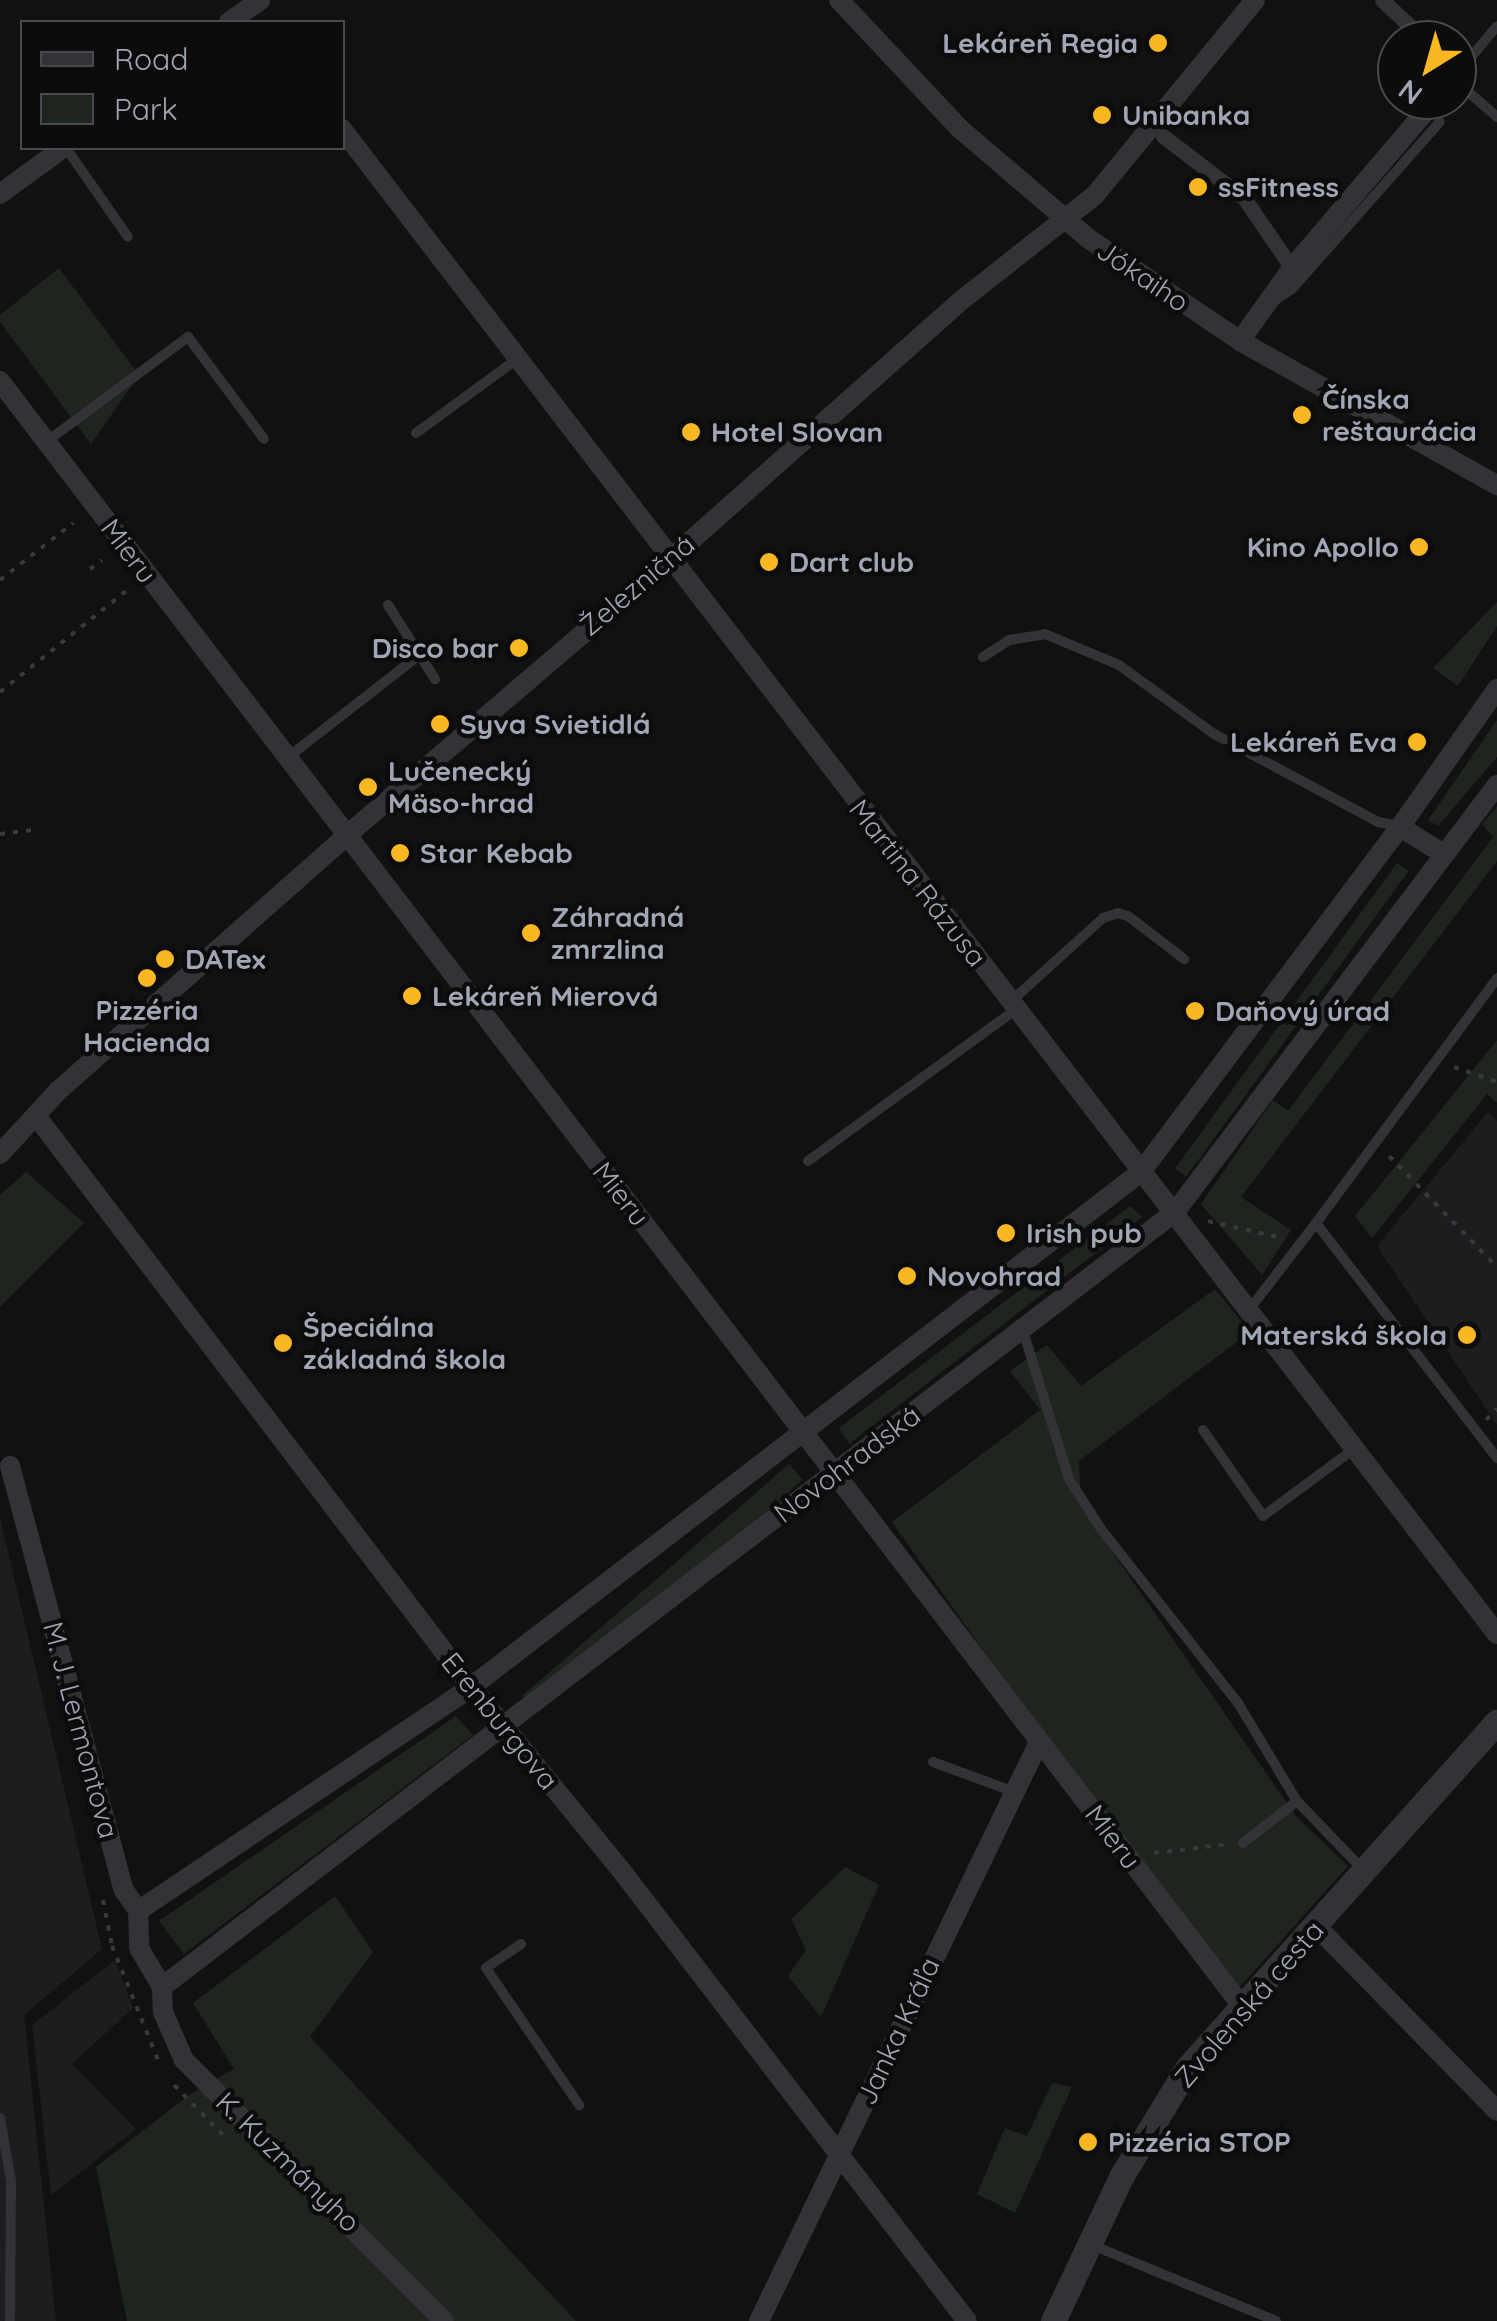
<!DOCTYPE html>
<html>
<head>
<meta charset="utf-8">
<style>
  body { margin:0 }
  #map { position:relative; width:1497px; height:2321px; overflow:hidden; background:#111112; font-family:Quicksand,sans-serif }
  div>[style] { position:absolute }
  .built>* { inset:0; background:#1d1d1f }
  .green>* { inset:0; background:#1d251e; transform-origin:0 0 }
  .path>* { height:4px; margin-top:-2px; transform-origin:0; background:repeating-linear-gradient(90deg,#38393e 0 5px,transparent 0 13px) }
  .service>* { height:10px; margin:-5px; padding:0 5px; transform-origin:5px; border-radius:5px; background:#323237 }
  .pedestrian>* { height:15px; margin:-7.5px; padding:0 7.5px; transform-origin:7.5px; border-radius:7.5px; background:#323237 }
  .minor>* { height:20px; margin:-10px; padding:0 10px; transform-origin:10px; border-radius:10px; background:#323237 }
  .tertiary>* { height:25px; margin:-12.5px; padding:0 12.5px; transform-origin:12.5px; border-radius:12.5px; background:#323237 }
  .dots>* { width:28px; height:28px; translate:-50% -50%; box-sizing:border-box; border:5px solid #0c0c0d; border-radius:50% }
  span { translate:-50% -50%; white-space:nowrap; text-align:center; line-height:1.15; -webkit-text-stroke:9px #0c0c0d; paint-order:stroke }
  .poi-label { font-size:28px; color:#a1a6b4; font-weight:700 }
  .right { translate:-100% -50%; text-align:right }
  .left { translate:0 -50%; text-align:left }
  .street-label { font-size:28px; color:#a1a6b4 }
  .legend { position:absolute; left:20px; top:20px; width:325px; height:130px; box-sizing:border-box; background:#0c0c0d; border:2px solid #484a50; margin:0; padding:12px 18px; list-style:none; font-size:30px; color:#a1a6b4 }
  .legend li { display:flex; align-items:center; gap:20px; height:50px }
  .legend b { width:50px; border:2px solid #484a50 }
  .north { position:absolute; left:1377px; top:20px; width:100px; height:100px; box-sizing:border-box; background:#0c0c0d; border:2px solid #484a50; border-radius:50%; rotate:217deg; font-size:28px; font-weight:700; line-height:40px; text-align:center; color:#a1a6b4 }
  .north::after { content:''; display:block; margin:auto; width:35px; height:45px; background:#f9b822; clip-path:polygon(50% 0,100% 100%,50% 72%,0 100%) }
</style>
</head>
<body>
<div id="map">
  <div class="built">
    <div style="clip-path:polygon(1488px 1112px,1497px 1121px,1497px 1425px,1377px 1246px)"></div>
    <div style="clip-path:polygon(0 1518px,102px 1949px,24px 2015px,56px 2321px,0 2321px)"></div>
    <div style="clip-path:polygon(115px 1960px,133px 2008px,72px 2064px,136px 2129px,51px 2195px,32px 2025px)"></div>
  </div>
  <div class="green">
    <div style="clip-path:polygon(59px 268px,139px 375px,91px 444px,0 322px,0 315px)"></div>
    <div style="clip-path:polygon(1497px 602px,1497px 626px,1458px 686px,1433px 668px)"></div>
    <div style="clip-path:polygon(1497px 720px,1497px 757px,1438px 826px,1428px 820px)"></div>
    <div style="clip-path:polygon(1497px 806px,1497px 861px,1241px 1197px,1291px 1230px,1262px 1275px,1201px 1204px,1273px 1100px,1288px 1111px,1493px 837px,1482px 824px)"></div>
    <div style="left:1397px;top:863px;width:14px;height:378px;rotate:36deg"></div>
    <div style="clip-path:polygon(1497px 1040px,1497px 1103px,1487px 1094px,1372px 1238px,1355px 1216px)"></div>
    <div style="clip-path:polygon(26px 1172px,84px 1223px,0 1307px,0 1195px)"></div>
    <div style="clip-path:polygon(1130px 1206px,1142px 1217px,849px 1444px,839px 1428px)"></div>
    <div style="clip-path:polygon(1215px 1289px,1250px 1332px,1079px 1461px,1081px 1507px,1296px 1816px,1348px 1866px,1230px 1998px,892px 1522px,1040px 1410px,1010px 1371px,1047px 1345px,1081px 1386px)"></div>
    <div style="left:789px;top:1464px;width:21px;height:353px;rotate:49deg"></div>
    <div style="clip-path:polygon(456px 1716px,473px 1735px,184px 1954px,159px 1921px)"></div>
    <div style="clip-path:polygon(845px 1867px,879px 1885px,821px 2017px,788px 1976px,806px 1950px,791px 1919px)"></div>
    <div style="clip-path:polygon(335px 1896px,373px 1952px,310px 2037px,576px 2321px,127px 2321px,96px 2167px,189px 2095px,234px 2069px,193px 2003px)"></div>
    <div style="clip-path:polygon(1052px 2083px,1072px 2087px,1015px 2213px,977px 2194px,1005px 2128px,1027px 2136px)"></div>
  </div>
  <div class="path">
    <div style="left:90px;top:569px;width:15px;rotate:-37deg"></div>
    <div style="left:0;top:580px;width:93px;rotate:-38deg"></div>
    <div style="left:0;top:692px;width:161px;rotate:-38.7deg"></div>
    <div style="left:0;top:834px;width:33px;rotate:-7deg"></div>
    <div style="left:1454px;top:1067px;width:46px;rotate:19.2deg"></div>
    <div style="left:1389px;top:1156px;width:155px;rotate:45.8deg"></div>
    <div style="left:1208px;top:1221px;width:76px;rotate:12.9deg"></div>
    <div style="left:1486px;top:1420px;width:16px;rotate:-47deg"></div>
    <div style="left:1154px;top:1853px;width:76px;rotate:-6.8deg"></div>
    <div style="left:103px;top:1900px;width:47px;rotate:78.9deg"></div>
    <div style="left:112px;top:1946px;width:128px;rotate:68deg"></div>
    <div style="left:174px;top:2085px;width:76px;rotate:45.5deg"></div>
  </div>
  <div class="service">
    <div style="left:1457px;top:74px;width:62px;rotate:-50.2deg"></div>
    <div style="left:1457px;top:82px;width:53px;rotate:41.2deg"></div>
    <div style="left:66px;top:148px;width:108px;rotate:55.1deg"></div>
    <div style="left:1277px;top:299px;width:18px;rotate:-34deg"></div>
    <div style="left:1292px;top:289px;width:223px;rotate:-48.5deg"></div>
    <div style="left:416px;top:433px;width:125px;rotate:-36.2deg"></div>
    <div style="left:46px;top:442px;width:177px;rotate:-36.5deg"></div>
    <div style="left:188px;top:337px;width:127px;rotate:53.3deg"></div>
    <div style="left:388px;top:605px;width:88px;rotate:57.6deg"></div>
    <div style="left:983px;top:657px;width:31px;rotate:-33deg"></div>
    <div style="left:1009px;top:640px;width:36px;rotate:-9deg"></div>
    <div style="left:1045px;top:634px;width:80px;rotate:22.7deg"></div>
    <div style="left:1119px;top:665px;width:117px;rotate:36deg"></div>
    <div style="left:1214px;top:734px;width:186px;rotate:28.2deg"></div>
    <div style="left:1378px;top:822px;width:21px;rotate:11deg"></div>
    <div style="left:287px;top:758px;width:166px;rotate:-37.9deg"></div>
    <div style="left:1009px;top:1003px;width:127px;rotate:-42.1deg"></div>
    <div style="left:1103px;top:918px;width:16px;rotate:-18deg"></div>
    <div style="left:1118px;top:913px;width:10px;rotate:17deg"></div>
    <div style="left:1128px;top:916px;width:71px;rotate:37.5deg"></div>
    <div style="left:808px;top:1161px;width:256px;rotate:-36.1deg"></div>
    <div style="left:1316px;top:1223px;width:305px;rotate:-53.5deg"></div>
    <div style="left:1249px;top:1310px;width:110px;rotate:-52.4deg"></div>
    <div style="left:1316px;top:1223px;width:297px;rotate:52.4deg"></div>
    <div style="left:1023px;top:1331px;width:155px;rotate:72.7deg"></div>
    <div style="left:1069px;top:1479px;width:59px;rotate:57.4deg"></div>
    <div style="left:1101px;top:1529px;width:221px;rotate:51.8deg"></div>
    <div style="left:1238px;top:1703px;width:114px;rotate:59deg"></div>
    <div style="left:1297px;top:1801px;width:98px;rotate:46.2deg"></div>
    <div style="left:1203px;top:1430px;width:105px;rotate:55.1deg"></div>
    <div style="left:1263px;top:1516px;width:113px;rotate:-36.4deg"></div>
    <div style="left:933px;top:1762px;width:84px;rotate:20.2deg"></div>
    <div style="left:1243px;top:1843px;width:68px;rotate:-37.9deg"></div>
    <div style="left:521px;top:1944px;width:42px;rotate:145.6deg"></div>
    <div style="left:486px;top:1968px;width:166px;rotate:55.8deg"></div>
    <div style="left:0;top:2118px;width:64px;rotate:80.1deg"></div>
    <div style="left:11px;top:2181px;width:140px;rotate:90.4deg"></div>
    <div style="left:1092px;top:2245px;width:199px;rotate:22.4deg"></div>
  </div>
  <div class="pedestrian">
    <div style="left:1382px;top:0;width:59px;rotate:42.9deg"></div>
    <div style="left:1163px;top:136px;width:102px;rotate:37.4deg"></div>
    <div style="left:1244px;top:198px;width:85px;rotate:55.6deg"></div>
  </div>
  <div class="minor">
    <div style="left:839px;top:0;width:175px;rotate:46.8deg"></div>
    <div style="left:959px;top:128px;width:171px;rotate:40.5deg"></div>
    <div style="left:1089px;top:239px;width:182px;rotate:34deg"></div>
    <div style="left:1240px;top:341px;width:295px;rotate:29.3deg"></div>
    <div style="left:229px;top:22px;width:38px;rotate:-35deg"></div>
    <div style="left:342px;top:129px;width:1897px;rotate:52.5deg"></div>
    <div style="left:0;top:194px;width:78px;rotate:-36.1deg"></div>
    <div style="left:1240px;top:341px;width:90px;rotate:-54.5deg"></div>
    <div style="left:1292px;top:268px;width:221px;rotate:-49.6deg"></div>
    <div style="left:0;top:381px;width:2045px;rotate:52.61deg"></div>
    <div style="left:1400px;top:827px;width:49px;rotate:31.8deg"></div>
    <div style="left:37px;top:1117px;width:694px;rotate:52.73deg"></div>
    <div style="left:457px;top:1669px;width:259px;rotate:50.8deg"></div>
    <div style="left:621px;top:1870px;width:568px;rotate:52.51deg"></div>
    <div style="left:0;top:1154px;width:86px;rotate:-47.4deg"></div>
    <div style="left:58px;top:1091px;width:385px;rotate:-41.5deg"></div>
    <div style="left:346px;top:836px;width:425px;rotate:-40.5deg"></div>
    <div style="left:669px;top:560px;width:393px;rotate:-41.6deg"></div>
    <div style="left:963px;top:299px;width:168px;rotate:-38.2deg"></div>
    <div style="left:1095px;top:195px;width:252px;rotate:-50.6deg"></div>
    <div style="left:10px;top:1466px;width:439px;rotate:75deg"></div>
    <div style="left:124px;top:1890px;width:25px;rotate:56deg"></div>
    <div style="left:138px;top:1911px;width:37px;rotate:88deg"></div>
    <div style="left:139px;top:1948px;width:45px;rotate:59.5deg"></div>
    <div style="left:162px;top:1987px;width:25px;rotate:88deg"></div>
    <div style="left:163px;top:2012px;width:52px;rotate:66.4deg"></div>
    <div style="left:184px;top:2060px;width:368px;rotate:45.1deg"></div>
    <div style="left:138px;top:1911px;width:401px;rotate:-33.9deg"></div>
    <div style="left:471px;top:1687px;width:845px;rotate:-37.55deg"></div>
    <div style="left:1141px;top:1172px;width:431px;rotate:-53.1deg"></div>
    <div style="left:1400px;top:827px;width:169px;rotate:-54.9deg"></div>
    <div style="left:1316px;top:1926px;width:259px;rotate:45.6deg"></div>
    <div style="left:162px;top:1987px;width:1275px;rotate:-37.42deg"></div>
    <div style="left:1175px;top:1212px;width:535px;rotate:-52.98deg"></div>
    <div style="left:759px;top:2321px;width:643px;rotate:-64.19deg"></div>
  </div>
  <div class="tertiary">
    <div style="left:1053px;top:2321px;width:159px;rotate:-64.7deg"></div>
    <div style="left:1121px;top:2177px;width:129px;rotate:-58.7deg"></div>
    <div style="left:1188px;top:2067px;width:463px;rotate:-48.2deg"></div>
  </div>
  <div class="dots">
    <div style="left:1158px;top:43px;background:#f9b822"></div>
    <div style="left:1102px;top:115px;background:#f9b822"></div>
    <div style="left:1198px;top:187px;background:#f9b822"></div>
    <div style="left:1302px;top:415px;background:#f9b822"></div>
    <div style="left:691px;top:432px;background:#f9b822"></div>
    <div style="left:1419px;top:547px;background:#f9b822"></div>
    <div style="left:769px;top:562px;background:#f9b822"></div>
    <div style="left:519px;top:648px;background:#f9b822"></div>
    <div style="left:440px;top:724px;background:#f9b822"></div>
    <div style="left:1417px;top:742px;background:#f9b822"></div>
    <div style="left:368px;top:787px;background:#f9b822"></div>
    <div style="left:400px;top:853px;background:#f9b822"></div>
    <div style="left:531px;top:933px;background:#f9b822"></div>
    <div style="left:165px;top:959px;background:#f9b822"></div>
    <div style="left:147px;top:978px;background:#f9b822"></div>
    <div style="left:412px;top:996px;background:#f9b822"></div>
    <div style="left:1195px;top:1011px;background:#f9b822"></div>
    <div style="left:1006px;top:1233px;background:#f9b822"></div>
    <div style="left:907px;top:1276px;background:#f9b822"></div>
    <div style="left:1467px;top:1335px;background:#f9b822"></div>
    <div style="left:283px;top:1343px;background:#f9b822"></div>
    <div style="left:1088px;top:2142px;background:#f9b822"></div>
  </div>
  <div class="poi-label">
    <span class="right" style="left:1138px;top:43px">Lekáreň Regia</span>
    <span class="left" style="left:1122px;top:115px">Unibanka</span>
    <span class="left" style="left:1218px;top:187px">ssFitness</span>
    <span class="left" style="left:1322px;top:415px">Čínska<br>reštaurácia</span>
    <span class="left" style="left:711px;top:432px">Hotel Slovan</span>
    <span class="right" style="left:1399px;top:547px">Kino Apollo</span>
    <span class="left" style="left:789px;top:562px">Dart club</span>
    <span class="right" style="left:499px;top:648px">Disco bar</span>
    <span class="left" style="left:460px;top:724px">Syva Svietidlá</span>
    <span class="right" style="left:1397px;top:742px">Lekáreň Eva</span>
    <span class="left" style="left:388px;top:787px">Lučenecký<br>Mäso-hrad</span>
    <span class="left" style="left:420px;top:853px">Star Kebab</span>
    <span class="left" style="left:551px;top:933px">Záhradná<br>zmrzlina</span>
    <span class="left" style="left:185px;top:959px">DATex</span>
    <span class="left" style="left:432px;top:996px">Lekáreň Mierová</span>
    <span style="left:147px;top:1026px">Pizzéria<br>Hacienda</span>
    <span class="left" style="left:1215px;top:1011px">Daňový úrad</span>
    <span class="left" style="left:1026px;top:1233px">Irish pub</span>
    <span class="left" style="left:927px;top:1276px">Novohrad</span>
    <span class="left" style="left:303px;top:1343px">Špeciálna<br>základná škola</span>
    <span class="right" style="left:1447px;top:1335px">Materská škola</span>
    <span class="left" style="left:1108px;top:2142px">Pizzéria STOP</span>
  </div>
  <div class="street-label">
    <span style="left:1143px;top:276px;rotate:34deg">Jókaiho</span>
    <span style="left:129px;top:551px;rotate:53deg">Mieru</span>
    <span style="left:637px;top:585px;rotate:-40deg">Železničná</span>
    <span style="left:918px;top:883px;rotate:52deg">Martina Rázusa</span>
    <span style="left:621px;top:1194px;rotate:52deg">Mieru</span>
    <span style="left:847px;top:1464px;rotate:-37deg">Novohradská</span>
    <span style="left:500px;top:1721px;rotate:51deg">Erenburgova</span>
    <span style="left:81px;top:1730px;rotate:75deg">M. J. Lermontova</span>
    <span style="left:1113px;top:1837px;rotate:53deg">Mieru</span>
    <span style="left:1249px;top:2004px;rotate:-49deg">Zvolenská cesta</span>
    <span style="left:898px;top:2031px;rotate:-65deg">Janka Kráľa</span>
    <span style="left:288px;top:2162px;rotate:44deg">K. Kuzmányho</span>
  </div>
  <ul class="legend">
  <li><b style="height:12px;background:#323237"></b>Road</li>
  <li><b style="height:28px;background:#1d251e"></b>Park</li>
  </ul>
  <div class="north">N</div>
</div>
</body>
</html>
